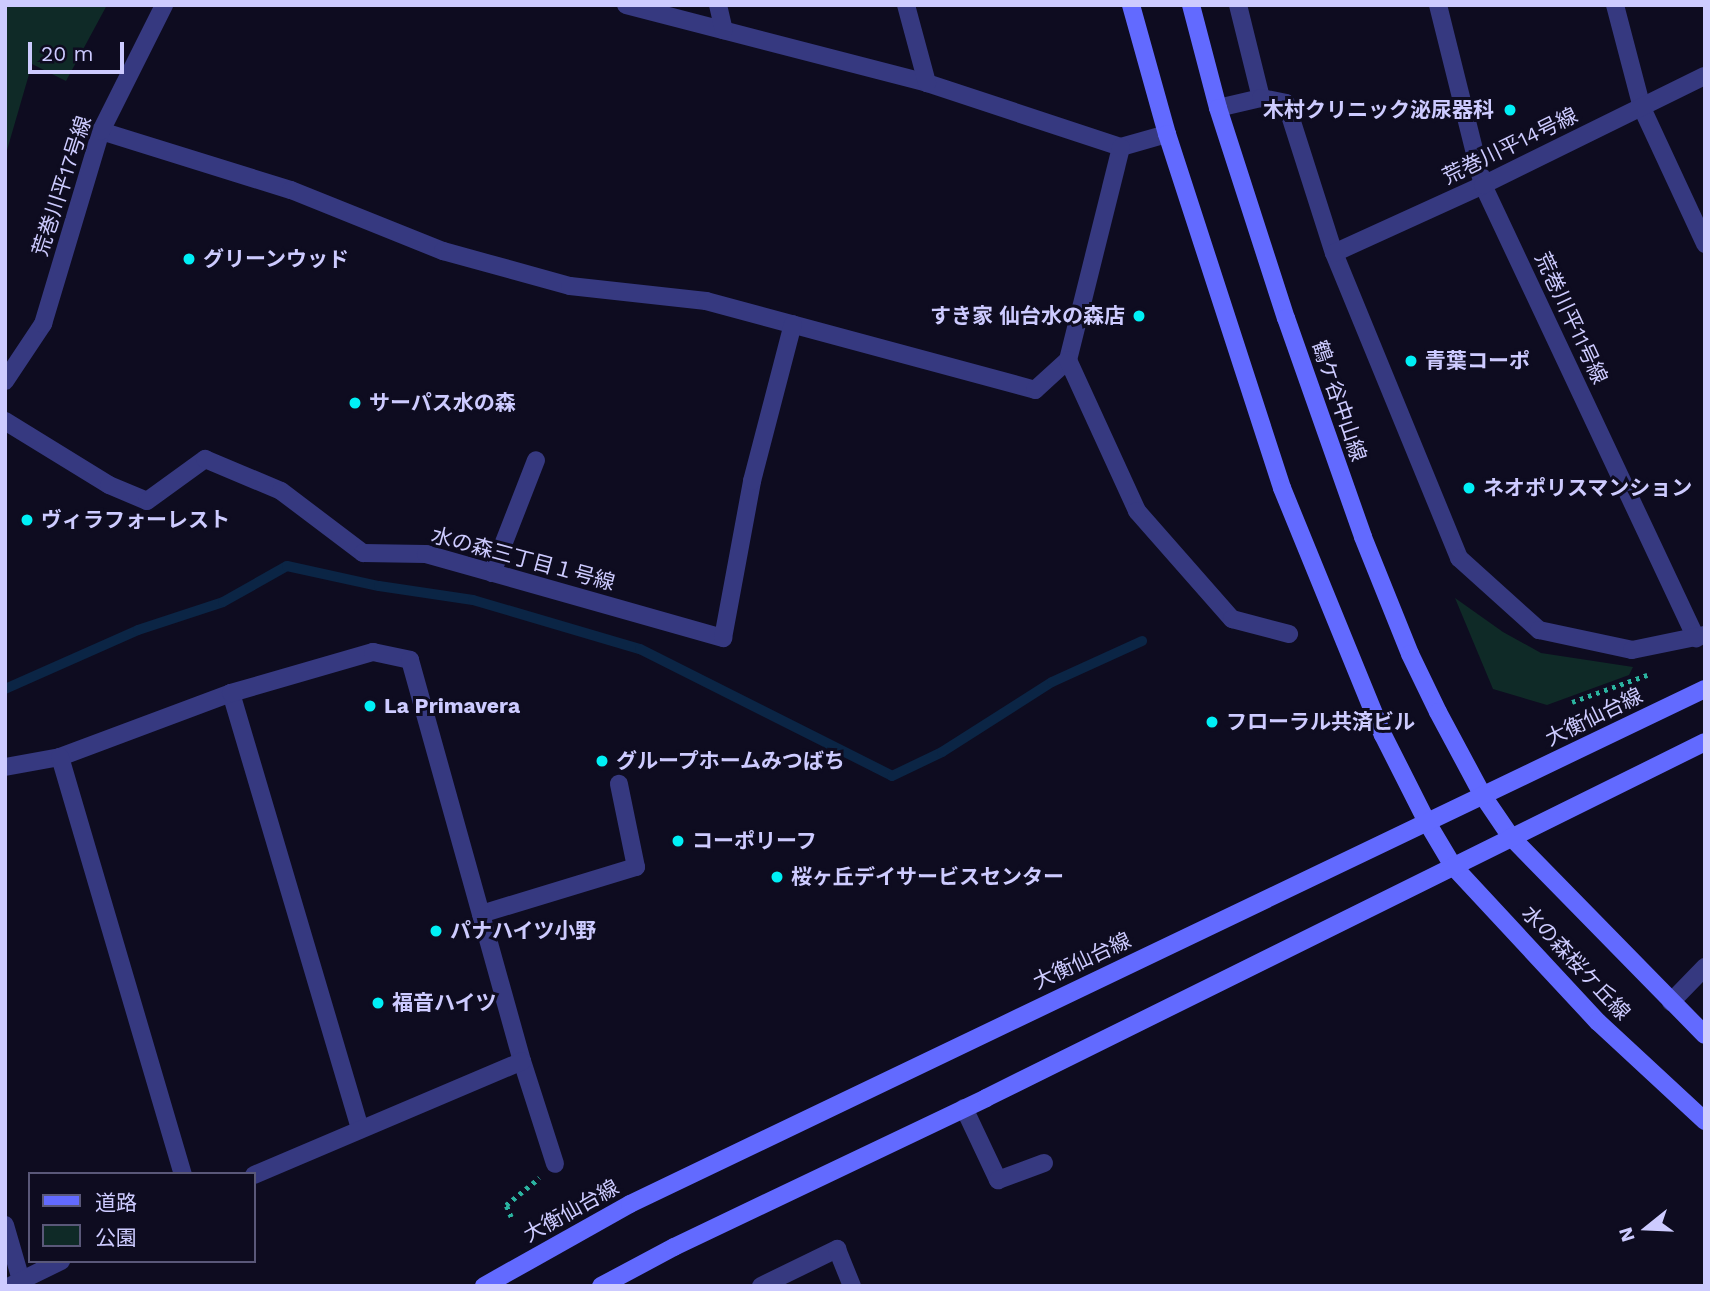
<!DOCTYPE html>
<html>
<head>
<meta charset="utf-8">
<style>
  body { margin:0 }
  #map { position:relative; width:1710px; height:1291px; overflow:hidden; background:#0e0c20; font-family:"Work Sans","Noto Sans JP",sans-serif }
  div>[style] { position:absolute }
  .green>* { inset:0; background:#0f2a27 }
  .stream>* { height:10px; margin:-5px; padding:0 5px; transform-origin:5px; border-radius:5px; background:#0b2545 }
  .path>* { height:4.5px; margin-top:-2.25px; transform-origin:0; background:repeating-linear-gradient(90deg,#2bb3a0 0 3.5px,transparent 0 8.5px) }
  .lane>* { height:18px; margin:-9px; padding:0 9px; transform-origin:9px; border-radius:9px; background:#363980 }
  .street>* { height:18px; margin:-9px; padding:0 9px; transform-origin:9px; border-radius:9px; background:#363980 }
  .secondary>* { height:18px; margin:-9px; padding:0 9px; transform-origin:9px; border-radius:9px; background:#626aff }
  .dots>* { width:19px; height:19px; translate:-50% -50%; box-sizing:border-box; border:4px solid #0e0c20; border-radius:50% }
  span { translate:-50% -50%; white-space:nowrap; text-align:center; line-height:1.15; -webkit-text-stroke:6px #0e0c20; paint-order:stroke }
  .poi-label { font-size:21px; color:#cdcbff; font-weight:700 }
  .right { translate:-100% -50%; text-align:right }
  .left { translate:0 -50%; text-align:left }
  .street-label { font-size:21px; color:#cdcbff }
  .frame { position:absolute; inset:0; border:7px solid #cdcbff; pointer-events:none }
  .legend { position:absolute; left:28px; top:1172px; width:228px; height:91px; box-sizing:border-box; background:#0e0c20; border:2px solid #5a5879; margin:0; padding:9px 12px; list-style:none; font-size:21px; color:#cdcbff }
  .legend li { display:flex; align-items:center; gap:14px; height:35px }
  .legend b { width:35px; border:2px solid #5a5879 }
  .north { position:absolute; left:1612px; top:1193px; width:70px; height:70px; -webkit-text-stroke:5px #0e0c20; paint-order:stroke; rotate:252deg; font-size:19px; font-weight:700; line-height:28px; text-align:center; color:#cdcbff }
  .north::after { content:''; display:block; margin:auto; width:24px; height:32px; background:#cdcbff; clip-path:polygon(50% 0,100% 100%,50% 72%,0 100%) }
  .scale { position:absolute; left:28px; top:42px; width:96px; height:32px; box-sizing:border-box; border:4px solid #cdcbff; border-top:0; padding-left:9px; font-size:21px; line-height:24px; white-space:nowrap; color:#cdcbff; -webkit-text-stroke:5px #0e0c20; paint-order:stroke }
</style>
</head>
<body>
<div id="map">
  <div class="green">
    <div style="clip-path:polygon(5px 5px,107px 5px,66px 81px,32px 64px,5px 157px)"></div>
    <div style="clip-path:polygon(1455px 598px,1503px 632px,1541px 653px,1633px 667px,1629px 675px,1547px 705px,1493px 689px)"></div>
  </div>
  <div class="stream">
    <div style="left:5px;top:689px;width:145px;rotate:-23.9deg"></div>
    <div style="left:138px;top:630px;width:89px;rotate:-18.2deg"></div>
    <div style="left:223px;top:602px;width:73px;rotate:-29.4deg"></div>
    <div style="left:287px;top:566px;width:94px;rotate:12.3deg"></div>
    <div style="left:379px;top:586px;width:95px;rotate:8.5deg"></div>
    <div style="left:473px;top:600px;width:174px;rotate:16.4deg"></div>
    <div style="left:640px;top:649px;width:282px;rotate:26.7deg"></div>
    <div style="left:892px;top:776px;width:55px;rotate:-25.6deg"></div>
    <div style="left:942px;top:752px;width:130px;rotate:-32.5deg"></div>
    <div style="left:1052px;top:682px;width:99px;rotate:-24.5deg"></div>
  </div>
  <div class="path">
    <div style="left:1572px;top:702px;width:80px;rotate:-19.8deg"></div>
    <div style="left:511px;top:1217px;width:13px;rotate:-113deg"></div>
    <div style="left:506px;top:1205px;width:43px;rotate:-39.3deg"></div>
  </div>
  <div class="lane">
    <div style="left:492px;top:573px;width:121px;rotate:-68.7deg"></div>
    <div style="left:481px;top:914px;width:162px;rotate:-16.9deg"></div>
    <div style="left:636px;top:867px;width:85px;rotate:-101.6deg"></div>
    <div style="left:1671px;top:1002px;width:49px;rotate:-45.8deg"></div>
    <div style="left:964px;top:1108px;width:80px;rotate:64.7deg"></div>
    <div style="left:998px;top:1180px;width:49px;rotate:-20.3deg"></div>
  </div>
  <div class="street">
    <div style="left:626px;top:5px;width:311px;rotate:14.5deg"></div>
    <div style="left:927px;top:83px;width:204px;rotate:18.3deg"></div>
    <div style="left:1121px;top:147px;width:48px;rotate:-15.8deg"></div>
    <div style="left:718px;top:5px;width:26px;rotate:77deg"></div>
    <div style="left:906px;top:5px;width:81px;rotate:74.9deg"></div>
    <div style="left:1238px;top:5px;width:96px;rotate:76.1deg"></div>
    <div style="left:1438px;top:5px;width:186px;rotate:76deg"></div>
    <div style="left:1483px;top:185px;width:501px;rotate:64.82deg"></div>
    <div style="left:1615px;top:5px;width:106px;rotate:75.3deg"></div>
    <div style="left:1642px;top:108px;width:150px;rotate:65.1deg"></div>
    <div style="left:1218px;top:108px;width:44px;rotate:-13.1deg"></div>
    <div style="left:1261px;top:98px;width:25px;rotate:11deg"></div>
    <div style="left:1286px;top:103px;width:157px;rotate:72.3deg"></div>
    <div style="left:1334px;top:253px;width:330px;rotate:67.7deg"></div>
    <div style="left:1459px;top:558px;width:108px;rotate:42deg"></div>
    <div style="left:1539px;top:630px;width:95px;rotate:12.1deg"></div>
    <div style="left:1632px;top:650px;width:75px;rotate:-11.6deg"></div>
    <div style="left:101px;top:131px;width:199px;rotate:17.3deg"></div>
    <div style="left:291px;top:190px;width:164px;rotate:21.9deg"></div>
    <div style="left:443px;top:251px;width:132px;rotate:15.4deg"></div>
    <div style="left:570px;top:286px;width:137px;rotate:6.3deg"></div>
    <div style="left:706px;top:301px;width:341px;rotate:15.1deg"></div>
    <div style="left:1035px;top:390px;width:45px;rotate:-42.3deg"></div>
    <div style="left:1068px;top:360px;width:219px;rotate:-76deg"></div>
    <div style="left:1334px;top:253px;width:164px;rotate:-24.5deg"></div>
    <div style="left:1483px;top:185px;width:247px;rotate:-26.2deg"></div>
    <div style="left:1068px;top:360px;width:166px;rotate:65.4deg"></div>
    <div style="left:1137px;top:511px;width:144px;rotate:48.7deg"></div>
    <div style="left:1232px;top:619px;width:59px;rotate:14.7deg"></div>
    <div style="left:5px;top:381px;width:69px;rotate:-56.3deg"></div>
    <div style="left:43px;top:324px;width:202px;rotate:-73.3deg"></div>
    <div style="left:101px;top:131px;width:141px;rotate:-63.4deg"></div>
    <div style="left:5px;top:421px;width:122px;rotate:31.6deg"></div>
    <div style="left:109px;top:485px;width:41px;rotate:22.8deg"></div>
    <div style="left:147px;top:501px;width:72px;rotate:-35.9deg"></div>
    <div style="left:205px;top:459px;width:82px;rotate:22.8deg"></div>
    <div style="left:281px;top:491px;width:103px;rotate:37.1deg"></div>
    <div style="left:363px;top:553px;width:63px;rotate:0.9deg"></div>
    <div style="left:426px;top:554px;width:309px;rotate:15.8deg"></div>
    <div style="left:723px;top:638px;width:160px;rotate:-79.5deg"></div>
    <div style="left:752px;top:481px;width:162px;rotate:-75.4deg"></div>
    <div style="left:231px;top:693px;width:455px;rotate:73.5deg"></div>
    <div style="left:60px;top:757px;width:183px;rotate:-20.5deg"></div>
    <div style="left:231px;top:693px;width:148px;rotate:-16.1deg"></div>
    <div style="left:373px;top:652px;width:38px;rotate:12deg"></div>
    <div style="left:410px;top:660px;width:416px;rotate:74.4deg"></div>
    <div style="left:522px;top:1061px;width:108px;rotate:72.2deg"></div>
    <div style="left:5px;top:767px;width:56px;rotate:-10.3deg"></div>
    <div style="left:60px;top:757px;width:435px;rotate:73.6deg"></div>
    <div style="left:254px;top:1175px;width:291px;rotate:-23deg"></div>
    <div style="left:5px;top:1225px;width:57px;rotate:73.8deg"></div>
    <div style="left:10px;top:1286px;width:57px;rotate:-26.1deg"></div>
    <div style="left:761px;top:1286px;width:85px;rotate:-26deg"></div>
    <div style="left:837px;top:1249px;width:40px;rotate:68deg"></div>
  </div>
  <div class="secondary">
    <div style="left:1131px;top:5px;width:134px;rotate:74.4deg"></div>
    <div style="left:1167px;top:134px;width:372px;rotate:72deg"></div>
    <div style="left:1282px;top:488px;width:267px;rotate:67.8deg"></div>
    <div style="left:1383px;top:735px;width:100px;rotate:63.2deg"></div>
    <div style="left:1428px;top:824px;width:49px;rotate:59.2deg"></div>
    <div style="left:1453px;top:866px;width:213px;rotate:47.1deg"></div>
    <div style="left:1598px;top:1022px;width:146px;rotate:42.8deg"></div>
    <div style="left:1191px;top:5px;width:106px;rotate:75.3deg"></div>
    <div style="left:1218px;top:108px;width:221px;rotate:72.1deg"></div>
    <div style="left:1286px;top:318px;width:232px;rotate:70.6deg"></div>
    <div style="left:1363px;top:537px;width:126px;rotate:68.1deg"></div>
    <div style="left:1410px;top:654px;width:64px;rotate:64.2deg"></div>
    <div style="left:1438px;top:712px;width:95px;rotate:61.8deg"></div>
    <div style="left:1483px;top:796px;width:50px;rotate:55.7deg"></div>
    <div style="left:1511px;top:837px;width:277px;rotate:45.6deg"></div>
    <div style="left:484px;top:1286px;width:167px;rotate:-29.3deg"></div>
    <div style="left:630px;top:1204px;width:1192px;rotate:-25.6deg"></div>
    <div style="left:601px;top:1286px;width:83px;rotate:-28.1deg"></div>
    <div style="left:674px;top:1247px;width:346px;rotate:-25.5deg"></div>
    <div style="left:986px;top:1098px;width:802px;rotate:-26.34deg"></div>
  </div>
  <div class="dots">
    <div style="left:1510px;top:110px;background:#00f0f6"></div>
    <div style="left:189px;top:259px;background:#00f0f6"></div>
    <div style="left:1139px;top:316px;background:#00f0f6"></div>
    <div style="left:1411px;top:361px;background:#00f0f6"></div>
    <div style="left:355px;top:403px;background:#00f0f6"></div>
    <div style="left:1469px;top:488px;background:#00f0f6"></div>
    <div style="left:27px;top:520px;background:#00f0f6"></div>
    <div style="left:370px;top:706px;background:#00f0f6"></div>
    <div style="left:1212px;top:722px;background:#00f0f6"></div>
    <div style="left:602px;top:761px;background:#00f0f6"></div>
    <div style="left:678px;top:841px;background:#00f0f6"></div>
    <div style="left:777px;top:877px;background:#00f0f6"></div>
    <div style="left:436px;top:931px;background:#00f0f6"></div>
    <div style="left:378px;top:1003px;background:#00f0f6"></div>
  </div>
  <div class="poi-label">
    <span class="right" style="left:1494px;top:110px">木村クリニック泌尿器科</span>
    <span class="left" style="left:203px;top:259px">グリーンウッド</span>
    <span class="right" style="left:1125px;top:316px">すき家 仙台水の森店</span>
    <span class="left" style="left:1425px;top:361px">青葉コーポ</span>
    <span class="left" style="left:369px;top:403px">サーパス水の森</span>
    <span class="left" style="left:1483px;top:488px">ネオポリスマンション</span>
    <span class="left" style="left:41px;top:520px">ヴィラフォーレスト</span>
    <span class="left" style="left:384px;top:706px">La Primavera</span>
    <span class="left" style="left:1226px;top:722px">フローラル共済ビル</span>
    <span class="left" style="left:616px;top:761px">グループホームみつばち</span>
    <span class="left" style="left:692px;top:841px">コーポリーフ</span>
    <span class="left" style="left:791px;top:877px">桜ヶ丘デイサービスセンター</span>
    <span class="left" style="left:450px;top:931px">パナハイツ小野</span>
    <span class="left" style="left:392px;top:1003px">福音ハイツ</span>
  </div>
  <div class="street-label">
    <span style="left:1510px;top:146px;rotate:-26deg">荒巻川平14号線</span>
    <span style="left:62px;top:186px;rotate:-72deg">荒巻川平17号線</span>
    <span style="left:1571px;top:318px;rotate:65deg">荒巻川平11号線</span>
    <span style="left:1339px;top:401px;rotate:71deg">鶴ケ谷中山線</span>
    <span style="left:523px;top:559px;rotate:15deg">水の森三丁目１号線</span>
    <span style="left:1594px;top:717px;rotate:-26deg">大衡仙台線</span>
    <span style="left:1082px;top:961px;rotate:-25deg">大衡仙台線</span>
    <span style="left:1576px;top:963px;rotate:47deg">水の森桜ケ丘線</span>
    <span style="left:571px;top:1211px;rotate:-29deg">大衡仙台線</span>
  </div>
  <div class="frame"></div>
  <ul class="legend">
  <li><b style="height:9px;background:#626aff"></b>道路</li>
  <li><b style="height:19px;background:#0f2a27"></b>公園</li>
  </ul>
  <div class="north">N</div>
  <div class="scale">20 m</div>
</div>
</body>
</html>
